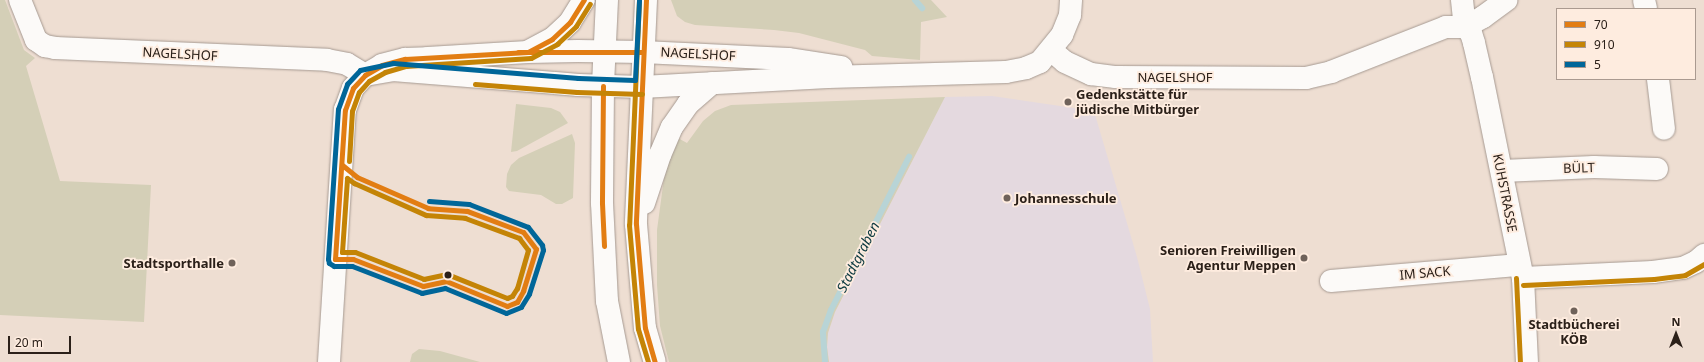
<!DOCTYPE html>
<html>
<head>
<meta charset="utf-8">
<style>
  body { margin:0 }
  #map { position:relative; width:1704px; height:362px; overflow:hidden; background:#eeded2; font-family:"Noto Sans",sans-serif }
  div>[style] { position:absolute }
  .education>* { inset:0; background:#e4d9df }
  .green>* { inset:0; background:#d4cfb7 }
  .stream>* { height:6px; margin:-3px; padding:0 3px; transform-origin:3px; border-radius:3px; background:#b8d4d6 }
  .roads { filter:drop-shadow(0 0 1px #a69a92) drop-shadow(0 0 1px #a69a92) }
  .minor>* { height:22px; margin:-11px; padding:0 11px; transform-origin:11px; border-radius:11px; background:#fcfaf8 }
  .bus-1>* { height:5px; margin:-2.5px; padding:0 2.5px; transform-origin:2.5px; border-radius:2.5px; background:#e27d13 }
  .bus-2>* { height:5px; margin:-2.5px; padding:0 2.5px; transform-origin:2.5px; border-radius:2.5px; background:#c48406 }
  .bus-3>* { height:5px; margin:-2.5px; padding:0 2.5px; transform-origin:2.5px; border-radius:2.5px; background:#069 }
  .dots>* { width:11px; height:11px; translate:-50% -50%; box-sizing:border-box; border:2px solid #feecdf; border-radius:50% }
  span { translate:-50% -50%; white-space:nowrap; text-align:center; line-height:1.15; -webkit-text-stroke:3.5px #feecdf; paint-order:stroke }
  .street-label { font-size:13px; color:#2b2019 }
  .poi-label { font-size:13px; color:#2b2019; font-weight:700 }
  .left { translate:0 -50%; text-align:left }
  .right { translate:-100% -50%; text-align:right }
  .water-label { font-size:14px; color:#0d3a40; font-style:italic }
  .legend { position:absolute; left:1556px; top:8px; width:140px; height:72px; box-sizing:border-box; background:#feecdf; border:1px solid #aa9a90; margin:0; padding:5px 7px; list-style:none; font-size:12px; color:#2b2019 }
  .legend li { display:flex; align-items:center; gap:8px; height:20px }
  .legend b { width:20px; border:1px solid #aa9a90 }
  .north { position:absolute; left:1656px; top:314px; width:40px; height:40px; -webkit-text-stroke:3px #feecdf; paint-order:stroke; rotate:0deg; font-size:11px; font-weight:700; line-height:16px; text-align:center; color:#2b2019 }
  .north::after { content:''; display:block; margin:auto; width:14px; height:18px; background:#2b2019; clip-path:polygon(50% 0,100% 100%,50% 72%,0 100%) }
  .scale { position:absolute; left:8px; top:336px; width:63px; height:18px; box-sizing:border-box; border:2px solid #2b2019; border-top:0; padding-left:5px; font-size:12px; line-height:14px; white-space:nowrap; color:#2b2019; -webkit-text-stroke:3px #feecdf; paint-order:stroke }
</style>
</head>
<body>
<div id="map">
  <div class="education">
    <div style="clip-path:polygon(992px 96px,1094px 111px,1137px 257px,1150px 309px,1153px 362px,829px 362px,827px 347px,828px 333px,835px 312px,945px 97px)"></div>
  </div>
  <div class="green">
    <div style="clip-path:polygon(0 0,5px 0,24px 50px,35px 58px,26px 66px,60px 181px,151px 185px,144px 322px,0 315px)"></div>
    <div style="clip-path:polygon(671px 0,931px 0,947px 17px,921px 22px,920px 60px,872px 56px,865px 50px,799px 33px,774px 30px,695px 25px,685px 22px,677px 16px)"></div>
    <div style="clip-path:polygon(945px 97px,835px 312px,828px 333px,827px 347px,829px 362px,669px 362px,660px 326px,657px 285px,657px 230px,664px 178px,676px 137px,687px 143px,703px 121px,715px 111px,731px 105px)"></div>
    <div style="clip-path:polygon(516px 104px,551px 108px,560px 112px,568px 123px,517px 151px,511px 152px)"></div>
    <div style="clip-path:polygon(572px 134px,575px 143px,573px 198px,562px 204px,556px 204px,541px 195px,509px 191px,506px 187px,507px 174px,511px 165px,519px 158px)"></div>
    <div style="clip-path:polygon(419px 349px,440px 351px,480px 362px,410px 362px,412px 354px)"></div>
  </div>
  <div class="stream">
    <div style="left:915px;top:0;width:11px;rotate:49deg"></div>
    <div style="left:825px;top:362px;width:30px;rotate:-94deg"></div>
    <div style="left:823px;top:332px;width:23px;rotate:-70deg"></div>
    <div style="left:831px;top:310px;width:172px;rotate:-63deg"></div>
  </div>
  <div class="roads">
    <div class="minor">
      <div style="left:20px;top:0;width:43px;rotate:68.2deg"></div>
      <div style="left:36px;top:40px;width:11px;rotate:34deg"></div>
      <div style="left:45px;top:46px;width:10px;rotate:11deg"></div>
      <div style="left:55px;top:48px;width:272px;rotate:2.5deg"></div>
      <div style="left:327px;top:60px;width:20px;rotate:11deg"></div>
      <div style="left:347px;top:64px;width:21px;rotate:31deg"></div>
      <div style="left:365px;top:75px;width:28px;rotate:-10deg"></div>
      <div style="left:393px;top:70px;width:186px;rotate:4.6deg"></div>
      <div style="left:578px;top:85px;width:64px;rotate:1.8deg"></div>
      <div style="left:642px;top:87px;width:186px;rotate:-3.1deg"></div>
      <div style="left:828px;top:77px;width:178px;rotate:-1.6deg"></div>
      <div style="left:1006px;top:72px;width:20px;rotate:-11deg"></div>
      <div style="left:1026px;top:68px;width:15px;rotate:-23deg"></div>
      <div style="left:1040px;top:62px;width:35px;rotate:-51deg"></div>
      <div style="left:1062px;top:35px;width:22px;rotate:-68deg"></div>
      <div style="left:1070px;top:15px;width:15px;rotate:-86deg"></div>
      <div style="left:607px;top:0;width:86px;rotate:92.7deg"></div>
      <div style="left:603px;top:86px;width:117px;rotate:90.5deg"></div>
      <div style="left:602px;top:203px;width:98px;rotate:87.1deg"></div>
      <div style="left:607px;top:301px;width:62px;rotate:78.9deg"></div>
      <div style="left:646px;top:0;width:224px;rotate:92.6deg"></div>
      <div style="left:636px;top:224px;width:104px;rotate:85.1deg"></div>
      <div style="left:645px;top:328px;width:35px;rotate:74deg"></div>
      <div style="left:1462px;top:0;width:27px;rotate:84deg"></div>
      <div style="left:1644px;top:0;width:9px;rotate:77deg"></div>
      <div style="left:1465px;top:27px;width:8px;rotate:45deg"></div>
      <div style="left:1471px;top:33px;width:10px;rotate:73deg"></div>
      <div style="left:1474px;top:43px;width:35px;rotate:77deg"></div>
      <div style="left:1482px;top:77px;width:205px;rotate:78.5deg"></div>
      <div style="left:1523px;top:278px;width:84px;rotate:87.3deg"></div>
      <div style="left:1465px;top:27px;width:21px;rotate:-29deg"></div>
      <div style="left:1483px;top:17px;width:29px;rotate:-36deg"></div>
      <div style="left:1051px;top:50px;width:18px;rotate:41deg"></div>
      <div style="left:1065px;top:62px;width:29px;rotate:25deg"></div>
      <div style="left:1091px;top:74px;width:25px;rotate:7deg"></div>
      <div style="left:1116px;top:77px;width:190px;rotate:0.3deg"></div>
      <div style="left:1306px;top:78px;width:26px;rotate:-13deg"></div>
      <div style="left:1331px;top:72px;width:123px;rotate:-21.4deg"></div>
      <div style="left:1446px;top:27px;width:19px"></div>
      <div style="left:529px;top:51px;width:26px;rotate:-28deg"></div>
      <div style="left:552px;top:39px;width:25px;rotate:-43deg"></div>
      <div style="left:570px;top:22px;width:26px;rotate:-58deg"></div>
      <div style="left:1658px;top:79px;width:50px;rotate:83.2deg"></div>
      <div style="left:1502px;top:171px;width:92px;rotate:-2.5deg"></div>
      <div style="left:1594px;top:167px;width:63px;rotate:1.8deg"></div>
      <div style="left:644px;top:203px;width:51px;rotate:-71.6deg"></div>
      <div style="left:660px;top:155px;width:30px;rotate:-67deg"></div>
      <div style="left:672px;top:127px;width:28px;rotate:-55deg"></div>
      <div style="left:688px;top:104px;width:32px;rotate:-41deg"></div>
      <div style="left:1523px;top:278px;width:130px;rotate:-2.6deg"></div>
      <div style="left:1653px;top:272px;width:30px;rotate:-8deg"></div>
      <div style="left:1683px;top:268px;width:14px;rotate:-25deg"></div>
      <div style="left:1696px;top:262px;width:11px;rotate:-41deg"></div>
      <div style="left:1331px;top:281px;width:189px;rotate:-4.9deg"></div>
      <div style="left:329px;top:362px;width:253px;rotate:-86.4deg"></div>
      <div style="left:345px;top:110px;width:23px;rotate:-70deg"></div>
      <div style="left:353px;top:88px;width:18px;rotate:-47deg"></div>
      <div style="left:365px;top:75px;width:20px;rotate:-30deg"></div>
      <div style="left:382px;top:65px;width:24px;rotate:-15deg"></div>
      <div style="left:405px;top:59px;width:23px;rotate:-2deg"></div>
      <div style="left:428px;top:58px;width:100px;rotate:-3.4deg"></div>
      <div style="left:528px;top:52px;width:50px;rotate:-1.1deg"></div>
      <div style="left:578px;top:51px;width:65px;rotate:0.9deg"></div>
      <div style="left:643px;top:52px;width:145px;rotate:2.8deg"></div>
      <div style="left:788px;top:59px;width:54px;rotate:8.6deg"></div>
    </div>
  </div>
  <div class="bus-1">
    <div style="left:646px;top:0;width:224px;rotate:92.6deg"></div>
    <div style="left:636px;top:224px;width:104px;rotate:85.1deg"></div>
    <div style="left:645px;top:328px;width:35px;rotate:74deg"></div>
    <div style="left:518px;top:52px;width:10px"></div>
    <div style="left:528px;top:52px;width:27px;rotate:-28deg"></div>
    <div style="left:552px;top:39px;width:25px;rotate:-43deg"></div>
    <div style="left:570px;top:22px;width:26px;rotate:-58deg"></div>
    <div style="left:603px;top:86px;width:117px;rotate:90.5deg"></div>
    <div style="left:602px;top:203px;width:43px;rotate:87.3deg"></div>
    <div style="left:335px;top:259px;width:149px;rotate:-86.2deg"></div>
    <div style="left:345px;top:110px;width:23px;rotate:-70deg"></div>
    <div style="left:353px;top:88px;width:18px;rotate:-47deg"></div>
    <div style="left:365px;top:75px;width:20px;rotate:-30deg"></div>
    <div style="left:382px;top:65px;width:24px;rotate:-15deg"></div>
    <div style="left:405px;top:59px;width:123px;rotate:-3.3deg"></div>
    <div style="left:528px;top:52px;width:115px"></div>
    <div style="left:335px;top:259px;width:18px"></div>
    <div style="left:353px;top:259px;width:75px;rotate:21.1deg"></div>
    <div style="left:423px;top:286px;width:24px;rotate:-12deg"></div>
    <div style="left:446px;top:281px;width:66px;rotate:22.3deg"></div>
    <div style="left:507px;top:306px;width:11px;rotate:-22deg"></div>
    <div style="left:517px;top:302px;width:13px;rotate:-61deg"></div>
    <div style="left:523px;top:291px;width:44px;rotate:-72.8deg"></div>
    <div style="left:536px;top:249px;width:21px;rotate:-127deg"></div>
    <div style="left:523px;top:232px;width:60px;rotate:-159.4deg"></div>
    <div style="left:467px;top:211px;width:39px;rotate:-176deg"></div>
    <div style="left:428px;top:208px;width:77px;rotate:-156.4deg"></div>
    <div style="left:357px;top:177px;width:19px;rotate:-141deg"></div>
  </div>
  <div class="bus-2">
    <div style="left:639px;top:0;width:225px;rotate:92.5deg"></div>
    <div style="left:629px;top:225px;width:104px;rotate:85.1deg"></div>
    <div style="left:638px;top:329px;width:34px;rotate:73deg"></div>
    <div style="left:475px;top:84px;width:102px;rotate:4.5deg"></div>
    <div style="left:577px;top:92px;width:65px;rotate:1.8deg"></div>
    <div style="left:349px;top:161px;width:50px;rotate:-86.6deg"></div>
    <div style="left:352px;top:111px;width:20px;rotate:-70deg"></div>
    <div style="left:359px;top:92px;width:15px;rotate:-48deg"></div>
    <div style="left:369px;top:81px;width:18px;rotate:-29deg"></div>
    <div style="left:385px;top:72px;width:22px;rotate:-16deg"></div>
    <div style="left:406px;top:66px;width:125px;rotate:-3.7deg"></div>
    <div style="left:531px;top:58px;width:30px;rotate:-28deg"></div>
    <div style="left:557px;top:44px;width:26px;rotate:-43deg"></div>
    <div style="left:576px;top:26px;width:26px;rotate:-58deg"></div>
    <div style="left:347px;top:178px;width:9px;rotate:36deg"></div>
    <div style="left:354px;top:183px;width:79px;rotate:24deg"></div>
    <div style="left:426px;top:215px;width:39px;rotate:4deg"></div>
    <div style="left:465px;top:218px;width:58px;rotate:20.3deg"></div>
    <div style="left:519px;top:238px;width:15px;rotate:53deg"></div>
    <div style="left:528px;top:250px;width:40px;rotate:106deg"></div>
    <div style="left:517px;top:288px;width:9px;rotate:122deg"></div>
    <div style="left:512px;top:296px;width:5px;rotate:158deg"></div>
    <div style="left:507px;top:298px;width:65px;rotate:-158.2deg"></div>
    <div style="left:447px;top:274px;width:24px;rotate:168deg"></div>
    <div style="left:424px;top:279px;width:74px;rotate:-158.6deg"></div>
    <div style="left:355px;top:252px;width:13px;rotate:180deg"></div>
    <div style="left:342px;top:252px;width:74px;rotate:-86.1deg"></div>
    <div style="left:1516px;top:278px;width:84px;rotate:87.3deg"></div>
    <div style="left:1523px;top:285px;width:131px;rotate:-2.6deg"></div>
    <div style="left:1654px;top:279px;width:31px;rotate:-7deg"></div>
    <div style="left:1685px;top:275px;width:22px;rotate:-30deg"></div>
  </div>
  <div class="bus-3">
    <div style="left:429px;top:201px;width:40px;rotate:4.3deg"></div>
    <div style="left:469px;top:204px;width:63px;rotate:21.3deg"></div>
    <div style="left:528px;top:227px;width:23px;rotate:52deg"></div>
    <div style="left:542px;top:245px;width:5px;rotate:79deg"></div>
    <div style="left:543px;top:250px;width:46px;rotate:107.7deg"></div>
    <div style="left:529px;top:294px;width:15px;rotate:122deg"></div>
    <div style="left:521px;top:307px;width:16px;rotate:158deg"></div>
    <div style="left:506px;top:313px;width:66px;rotate:-157.7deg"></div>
    <div style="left:445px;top:288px;width:24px;rotate:168deg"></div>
    <div style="left:422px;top:293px;width:75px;rotate:-158.9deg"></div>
    <div style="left:352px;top:266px;width:18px;rotate:180deg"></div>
    <div style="left:334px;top:266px;width:6px;rotate:-149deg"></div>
    <div style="left:329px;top:263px;width:4px;rotate:-104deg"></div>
    <div style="left:328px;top:259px;width:150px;rotate:-86.2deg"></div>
    <div style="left:338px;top:109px;width:27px;rotate:-70deg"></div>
    <div style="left:347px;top:84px;width:19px;rotate:-47deg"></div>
    <div style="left:360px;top:70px;width:34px;rotate:-12deg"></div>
    <div style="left:393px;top:63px;width:186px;rotate:4.6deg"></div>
    <div style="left:578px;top:78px;width:57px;rotate:2deg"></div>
    <div style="left:635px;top:80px;width:80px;rotate:-87.1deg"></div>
  </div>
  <div class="dots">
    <div style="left:1068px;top:102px;background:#6f625a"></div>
    <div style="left:1007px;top:198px;background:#6f625a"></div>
    <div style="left:1304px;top:258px;background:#6f625a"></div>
    <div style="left:232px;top:263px;background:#6f625a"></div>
    <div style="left:448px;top:275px;background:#2b2019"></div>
    <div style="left:1574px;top:311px;background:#6f625a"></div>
  </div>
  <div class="street-label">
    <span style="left:180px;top:54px;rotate:3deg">NAGELSHOF</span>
    <span style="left:698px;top:54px;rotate:3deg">NAGELSHOF</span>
    <span style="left:1175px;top:77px">NAGELSHOF</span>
    <span style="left:1579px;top:168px;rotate:-2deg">BÜLT</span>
    <span style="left:1505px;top:193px;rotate:79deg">KUHSTRASSE</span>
    <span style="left:1425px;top:273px;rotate:-5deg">IM SACK</span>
  </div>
  <div class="poi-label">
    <span class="left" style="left:1076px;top:102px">Gedenkstätte für<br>jüdische Mitbürger</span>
    <span class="left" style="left:1015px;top:198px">Johannesschule</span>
    <span class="right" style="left:1296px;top:258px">Senioren Freiwilligen<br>Agentur Meppen</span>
    <span class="right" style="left:224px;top:263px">Stadtsporthalle</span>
    <span style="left:1574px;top:332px">Stadtbücherei<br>KÖB</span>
  </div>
  <div class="water-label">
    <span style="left:858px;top:257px;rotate:-63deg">Stadtgraben</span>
  </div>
  <ul class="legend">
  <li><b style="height:5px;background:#e27d13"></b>70</li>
  <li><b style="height:5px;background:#c48406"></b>910</li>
  <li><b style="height:5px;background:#069"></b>5</li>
  </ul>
  <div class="north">N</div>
  <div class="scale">20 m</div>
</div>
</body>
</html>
